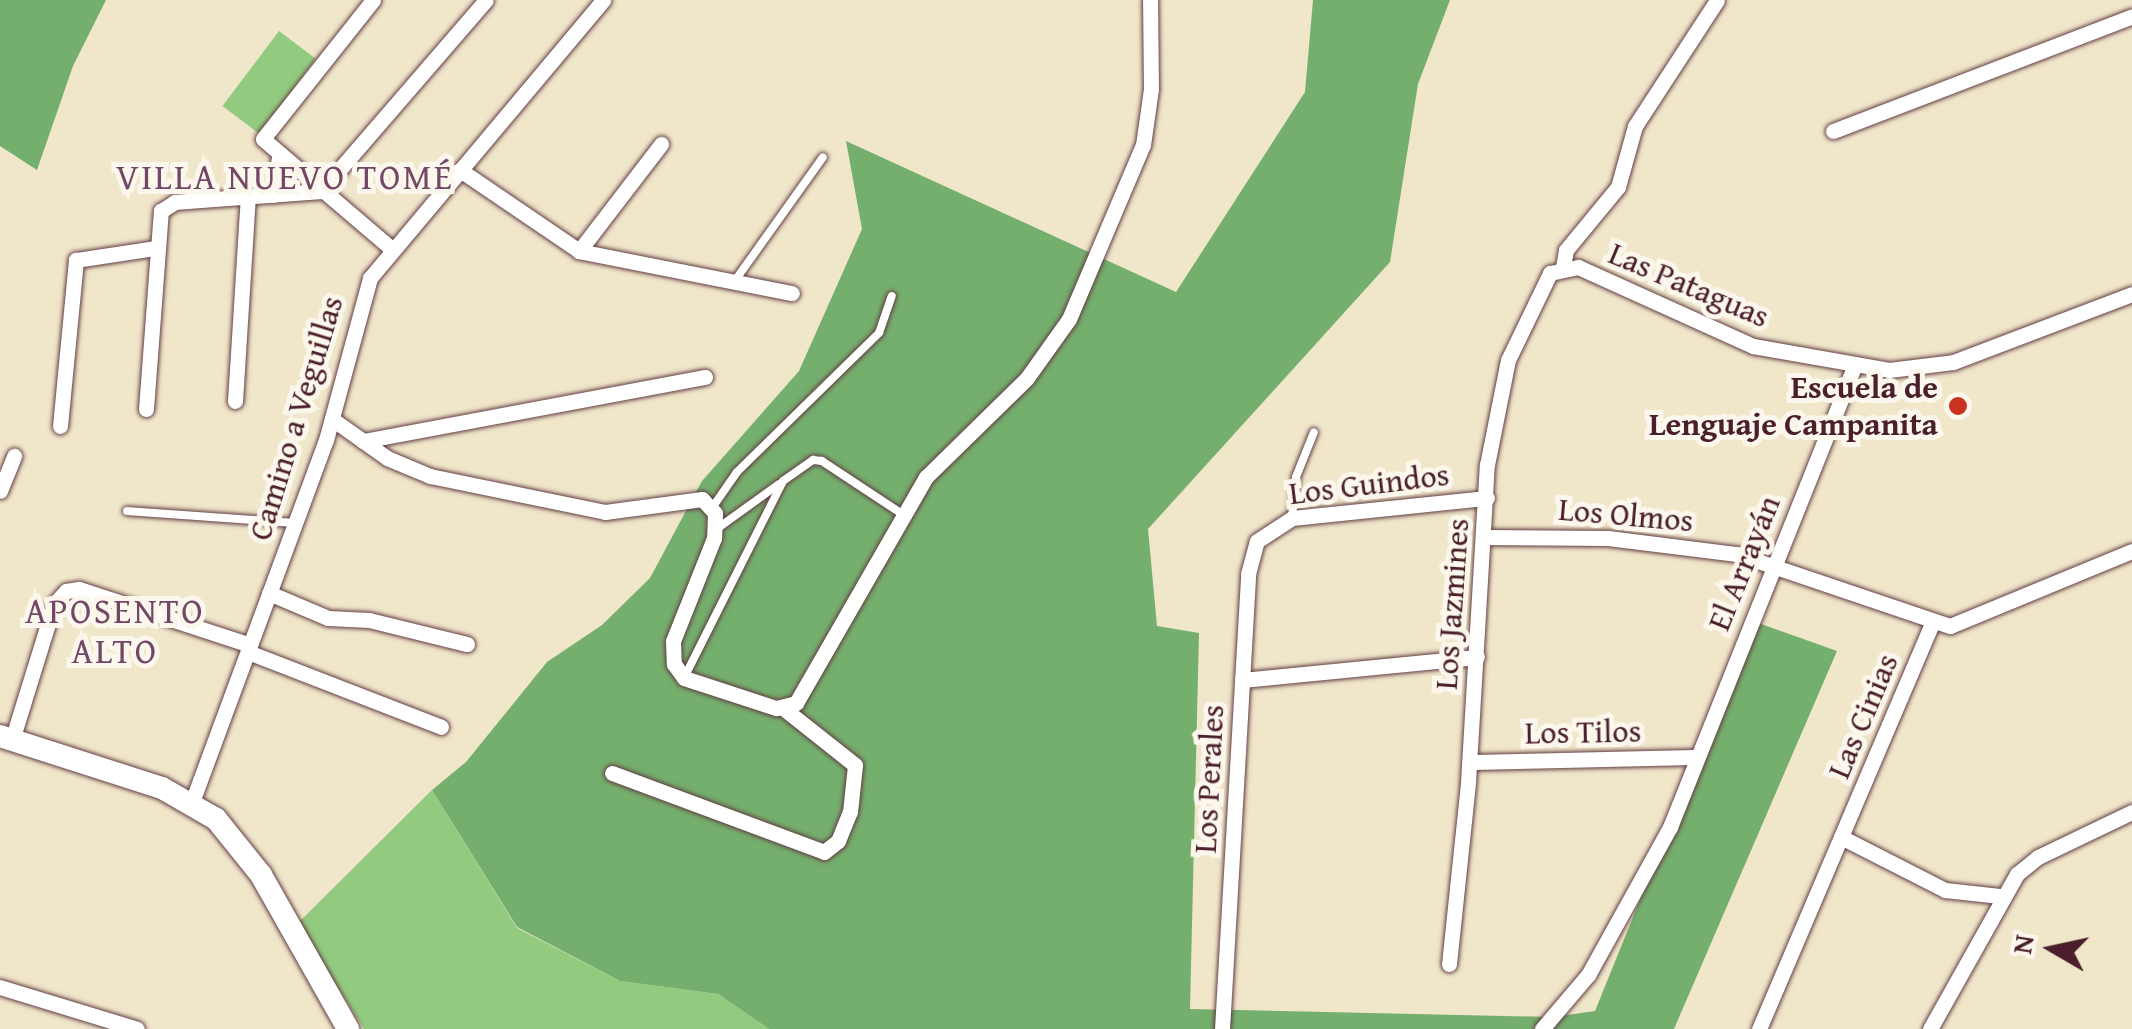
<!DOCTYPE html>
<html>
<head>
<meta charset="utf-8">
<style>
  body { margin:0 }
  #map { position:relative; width:2132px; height:1029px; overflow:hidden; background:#f0e6ca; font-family:"Gentium Book Plus",serif }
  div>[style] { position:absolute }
  .green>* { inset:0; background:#92cb7f; transform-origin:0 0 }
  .forest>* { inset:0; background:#75af6e }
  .roads { filter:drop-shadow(0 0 2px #633d43) drop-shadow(0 0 2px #633d43) }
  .lane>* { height:8px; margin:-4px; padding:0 4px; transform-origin:4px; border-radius:4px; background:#fff }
  .street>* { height:15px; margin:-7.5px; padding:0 7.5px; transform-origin:7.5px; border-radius:7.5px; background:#fff }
  .secondary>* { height:22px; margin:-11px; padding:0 11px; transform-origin:11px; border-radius:11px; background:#fff }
  .dots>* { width:28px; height:28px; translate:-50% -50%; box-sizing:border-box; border:5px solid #fbf7ec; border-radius:50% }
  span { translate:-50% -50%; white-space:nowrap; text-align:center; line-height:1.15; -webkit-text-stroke:10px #fbf7ec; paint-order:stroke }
  .street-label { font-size:32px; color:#4a1f2b }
  .poi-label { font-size:32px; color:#4a1f2b; font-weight:700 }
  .right { translate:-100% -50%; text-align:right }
  .neighbourhood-label { font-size:35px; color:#734866; letter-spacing:2.5px }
  .north { position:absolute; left:2002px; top:899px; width:100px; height:100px; -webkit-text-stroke:8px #fbf7ec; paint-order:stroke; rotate:279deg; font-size:28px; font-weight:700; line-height:40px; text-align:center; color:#4a1f2b }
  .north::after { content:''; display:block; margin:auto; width:35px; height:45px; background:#4a1f2b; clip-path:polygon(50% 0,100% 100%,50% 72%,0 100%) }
</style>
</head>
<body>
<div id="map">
  <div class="green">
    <div style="left:279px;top:31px;width:46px;height:94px;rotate:37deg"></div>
    <div style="clip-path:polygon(432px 790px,517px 928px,620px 981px,718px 994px,769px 1029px,364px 1029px,298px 923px)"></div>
  </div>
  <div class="forest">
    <div style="clip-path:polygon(0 0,106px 0,73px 66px,37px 170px,0 146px)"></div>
    <div style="clip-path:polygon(1313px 0,1450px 0,1418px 84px,1390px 262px,1148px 529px,1157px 626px,1199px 633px,1190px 1009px,1553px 1017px,1595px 1011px,1753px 621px,1837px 651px,1674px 1029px,769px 1029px,718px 994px,620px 981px,517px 927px,432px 790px,466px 762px,547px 662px,602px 625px,650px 578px,702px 481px,799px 371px,862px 229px,846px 141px,1176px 292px,1305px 92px)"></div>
  </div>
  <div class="roads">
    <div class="lane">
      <div style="left:734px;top:282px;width:153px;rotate:-54.5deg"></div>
      <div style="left:712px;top:508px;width:44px;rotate:-55.2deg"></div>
      <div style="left:737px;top:472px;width:199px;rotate:-44.4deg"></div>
      <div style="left:879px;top:333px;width:39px;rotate:-71deg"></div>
      <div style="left:127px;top:511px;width:168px;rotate:4.1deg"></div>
      <div style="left:1292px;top:518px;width:41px;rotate:-84.4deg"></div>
      <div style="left:1296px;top:477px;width:48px;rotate:-68.2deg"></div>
      <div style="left:718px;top:528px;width:75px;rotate:-35.8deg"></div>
      <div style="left:685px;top:676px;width:218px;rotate:-63.3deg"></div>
      <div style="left:783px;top:481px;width:37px;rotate:-35deg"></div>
      <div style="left:813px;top:460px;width:9px;rotate:6deg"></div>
      <div style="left:822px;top:461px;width:96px;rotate:33.5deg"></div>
    </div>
    <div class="street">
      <div style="left:373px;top:0;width:177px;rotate:128.4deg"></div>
      <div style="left:263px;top:139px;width:170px;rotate:40.5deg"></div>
      <div style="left:1833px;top:131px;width:320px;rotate:-21deg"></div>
      <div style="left:460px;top:170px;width:144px;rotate:34.2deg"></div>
      <div style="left:579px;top:251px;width:217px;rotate:11.2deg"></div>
      <div style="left:273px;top:195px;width:39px;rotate:-81deg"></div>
      <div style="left:579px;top:251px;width:135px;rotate:-52.5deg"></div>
      <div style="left:1563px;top:267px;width:17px;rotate:-80deg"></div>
      <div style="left:1566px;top:250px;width:82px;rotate:-50.5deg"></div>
      <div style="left:1618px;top:187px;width:63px;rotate:-74.4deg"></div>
      <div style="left:1635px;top:126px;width:150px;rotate:-56.9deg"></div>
      <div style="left:235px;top:401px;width:204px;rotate:-86.4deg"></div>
      <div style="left:146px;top:409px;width:199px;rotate:-85.7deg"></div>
      <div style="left:161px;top:211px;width:17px;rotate:-33deg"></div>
      <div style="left:175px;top:202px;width:146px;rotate:-4.3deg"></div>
      <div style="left:321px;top:191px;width:252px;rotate:-49.2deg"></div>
      <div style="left:332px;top:419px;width:67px;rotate:35.3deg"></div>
      <div style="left:387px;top:458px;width:47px;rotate:22.7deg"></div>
      <div style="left:430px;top:476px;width:179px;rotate:11.6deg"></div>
      <div style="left:605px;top:512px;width:98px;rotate:-7.6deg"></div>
      <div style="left:702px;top:499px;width:19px;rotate:47deg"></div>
      <div style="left:715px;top:513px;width:25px;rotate:92deg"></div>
      <div style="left:714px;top:538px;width:111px;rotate:111.7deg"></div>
      <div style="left:673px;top:641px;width:23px;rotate:88deg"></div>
      <div style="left:674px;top:664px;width:17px;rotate:54deg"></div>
      <div style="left:684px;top:678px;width:97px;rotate:18.1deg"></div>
      <div style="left:776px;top:708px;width:21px;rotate:-14deg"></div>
      <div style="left:796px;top:703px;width:261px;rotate:-60.1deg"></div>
      <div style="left:926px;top:477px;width:141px;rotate:-44.4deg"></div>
      <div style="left:1027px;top:378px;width:72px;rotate:-54.6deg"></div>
      <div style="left:1069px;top:319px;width:189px;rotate:-67deg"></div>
      <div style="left:1143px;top:145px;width:57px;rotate:-81.9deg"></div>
      <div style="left:1151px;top:89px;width:89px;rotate:-90.6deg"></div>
      <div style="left:60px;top:426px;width:167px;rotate:-84.5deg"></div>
      <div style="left:76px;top:260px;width:80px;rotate:-8.6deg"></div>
      <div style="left:363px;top:441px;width:348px;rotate:-10.6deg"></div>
      <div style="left:0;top:491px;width:38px;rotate:-68deg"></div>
      <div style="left:1483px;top:537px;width:125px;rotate:0.5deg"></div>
      <div style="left:1608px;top:538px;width:130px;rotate:7.1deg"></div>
      <div style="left:1737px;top:554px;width:225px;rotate:18.7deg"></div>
      <div style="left:1950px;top:626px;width:197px;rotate:-22.4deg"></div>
      <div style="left:269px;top:593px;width:64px;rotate:23deg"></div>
      <div style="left:328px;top:618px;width:41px;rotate:2.8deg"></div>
      <div style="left:369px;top:620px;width:101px;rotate:13.8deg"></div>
      <div style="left:248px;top:652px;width:207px;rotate:21.2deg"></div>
      <div style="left:1242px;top:680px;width:236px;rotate:-5.6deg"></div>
      <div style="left:12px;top:740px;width:142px;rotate:-72.8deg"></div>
      <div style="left:54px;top:604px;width:18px;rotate:-47deg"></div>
      <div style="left:66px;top:591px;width:13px;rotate:-9deg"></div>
      <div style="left:79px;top:589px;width:180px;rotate:18.1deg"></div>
      <div style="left:1470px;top:762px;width:227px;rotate:-1.3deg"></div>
      <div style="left:612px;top:773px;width:226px;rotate:20.4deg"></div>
      <div style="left:824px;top:852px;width:18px;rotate:-38deg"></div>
      <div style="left:838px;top:841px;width:31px;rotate:-68deg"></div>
      <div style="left:850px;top:812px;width:47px;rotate:-83.9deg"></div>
      <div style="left:855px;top:765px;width:92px;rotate:-141.6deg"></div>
      <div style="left:192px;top:802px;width:386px;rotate:-69.7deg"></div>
      <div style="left:326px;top:440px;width:168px;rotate:-74.8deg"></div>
      <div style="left:370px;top:278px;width:363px;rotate:-50deg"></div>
      <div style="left:1841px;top:837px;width:117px;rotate:27deg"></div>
      <div style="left:1945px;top:890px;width:55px;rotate:6.2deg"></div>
      <div style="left:1449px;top:964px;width:183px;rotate:-84deg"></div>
      <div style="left:1468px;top:782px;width:318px;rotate:-86.6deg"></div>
      <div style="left:1487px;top:465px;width:107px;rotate:-78.7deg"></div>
      <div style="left:1508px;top:360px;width:97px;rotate:-64.2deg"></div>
      <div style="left:1550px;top:273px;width:29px;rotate:-12deg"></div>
      <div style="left:1578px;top:267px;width:192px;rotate:24.3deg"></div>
      <div style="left:1753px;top:346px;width:138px;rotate:10deg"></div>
      <div style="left:1889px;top:370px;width:64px;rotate:-7.1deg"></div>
      <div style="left:1953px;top:362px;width:191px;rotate:-20.8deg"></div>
      <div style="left:0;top:987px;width:143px;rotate:17deg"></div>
      <div style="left:1222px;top:1029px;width:456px;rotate:-86.7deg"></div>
      <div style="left:1248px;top:574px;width:34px;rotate:-75deg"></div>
      <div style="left:1257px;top:541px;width:42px;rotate:-33.3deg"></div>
      <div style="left:1292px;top:518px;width:196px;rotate:-5.9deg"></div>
      <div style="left:1542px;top:1029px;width:71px;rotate:-49.6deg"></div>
      <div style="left:1588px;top:975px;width:169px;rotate:-61deg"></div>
      <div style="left:1670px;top:827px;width:495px;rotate:-68.2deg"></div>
      <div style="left:1759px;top:1029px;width:441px;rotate:-66.9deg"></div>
      <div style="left:1930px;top:1029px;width:178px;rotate:-60.7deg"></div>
      <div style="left:2017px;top:874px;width:27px;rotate:-39deg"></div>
      <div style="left:2038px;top:857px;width:104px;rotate:-25.6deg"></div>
    </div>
    <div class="secondary">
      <div style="left:0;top:736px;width:170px;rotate:17.8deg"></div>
      <div style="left:162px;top:788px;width:62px;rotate:29.9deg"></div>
      <div style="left:216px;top:819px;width:72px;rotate:51.2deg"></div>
      <div style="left:261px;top:875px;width:177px;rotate:60.5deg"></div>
    </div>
  </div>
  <div class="dots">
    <div style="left:1958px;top:406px;background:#c8321e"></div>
  </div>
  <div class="street-label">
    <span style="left:1689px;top:285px;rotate:23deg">Las Pataguas</span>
    <span style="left:296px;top:418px;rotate:-73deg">Camino a Veguillas</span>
    <span style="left:1369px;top:484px;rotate:-7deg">Los Guindos</span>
    <span style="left:1626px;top:515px;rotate:5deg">Los Olmos</span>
    <span style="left:1744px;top:563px;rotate:-68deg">El Arrayán</span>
    <span style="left:1452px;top:604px;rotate:-86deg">Los Jazmines</span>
    <span style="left:1863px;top:716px;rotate:-67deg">Las Cinias</span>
    <span style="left:1583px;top:732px;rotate:-1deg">Los Tilos</span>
    <span style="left:1209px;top:779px;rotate:-87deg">Los Perales</span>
  </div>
  <div class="poi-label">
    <span class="right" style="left:1938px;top:406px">Escuela de<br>Lenguaje Campanita</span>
  </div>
  <div class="neighbourhood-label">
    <span style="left:285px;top:177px">VILLA NUEVO TOMÉ</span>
    <span style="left:115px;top:631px">APOSENTO<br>ALTO</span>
  </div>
  <div class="north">N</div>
</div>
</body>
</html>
